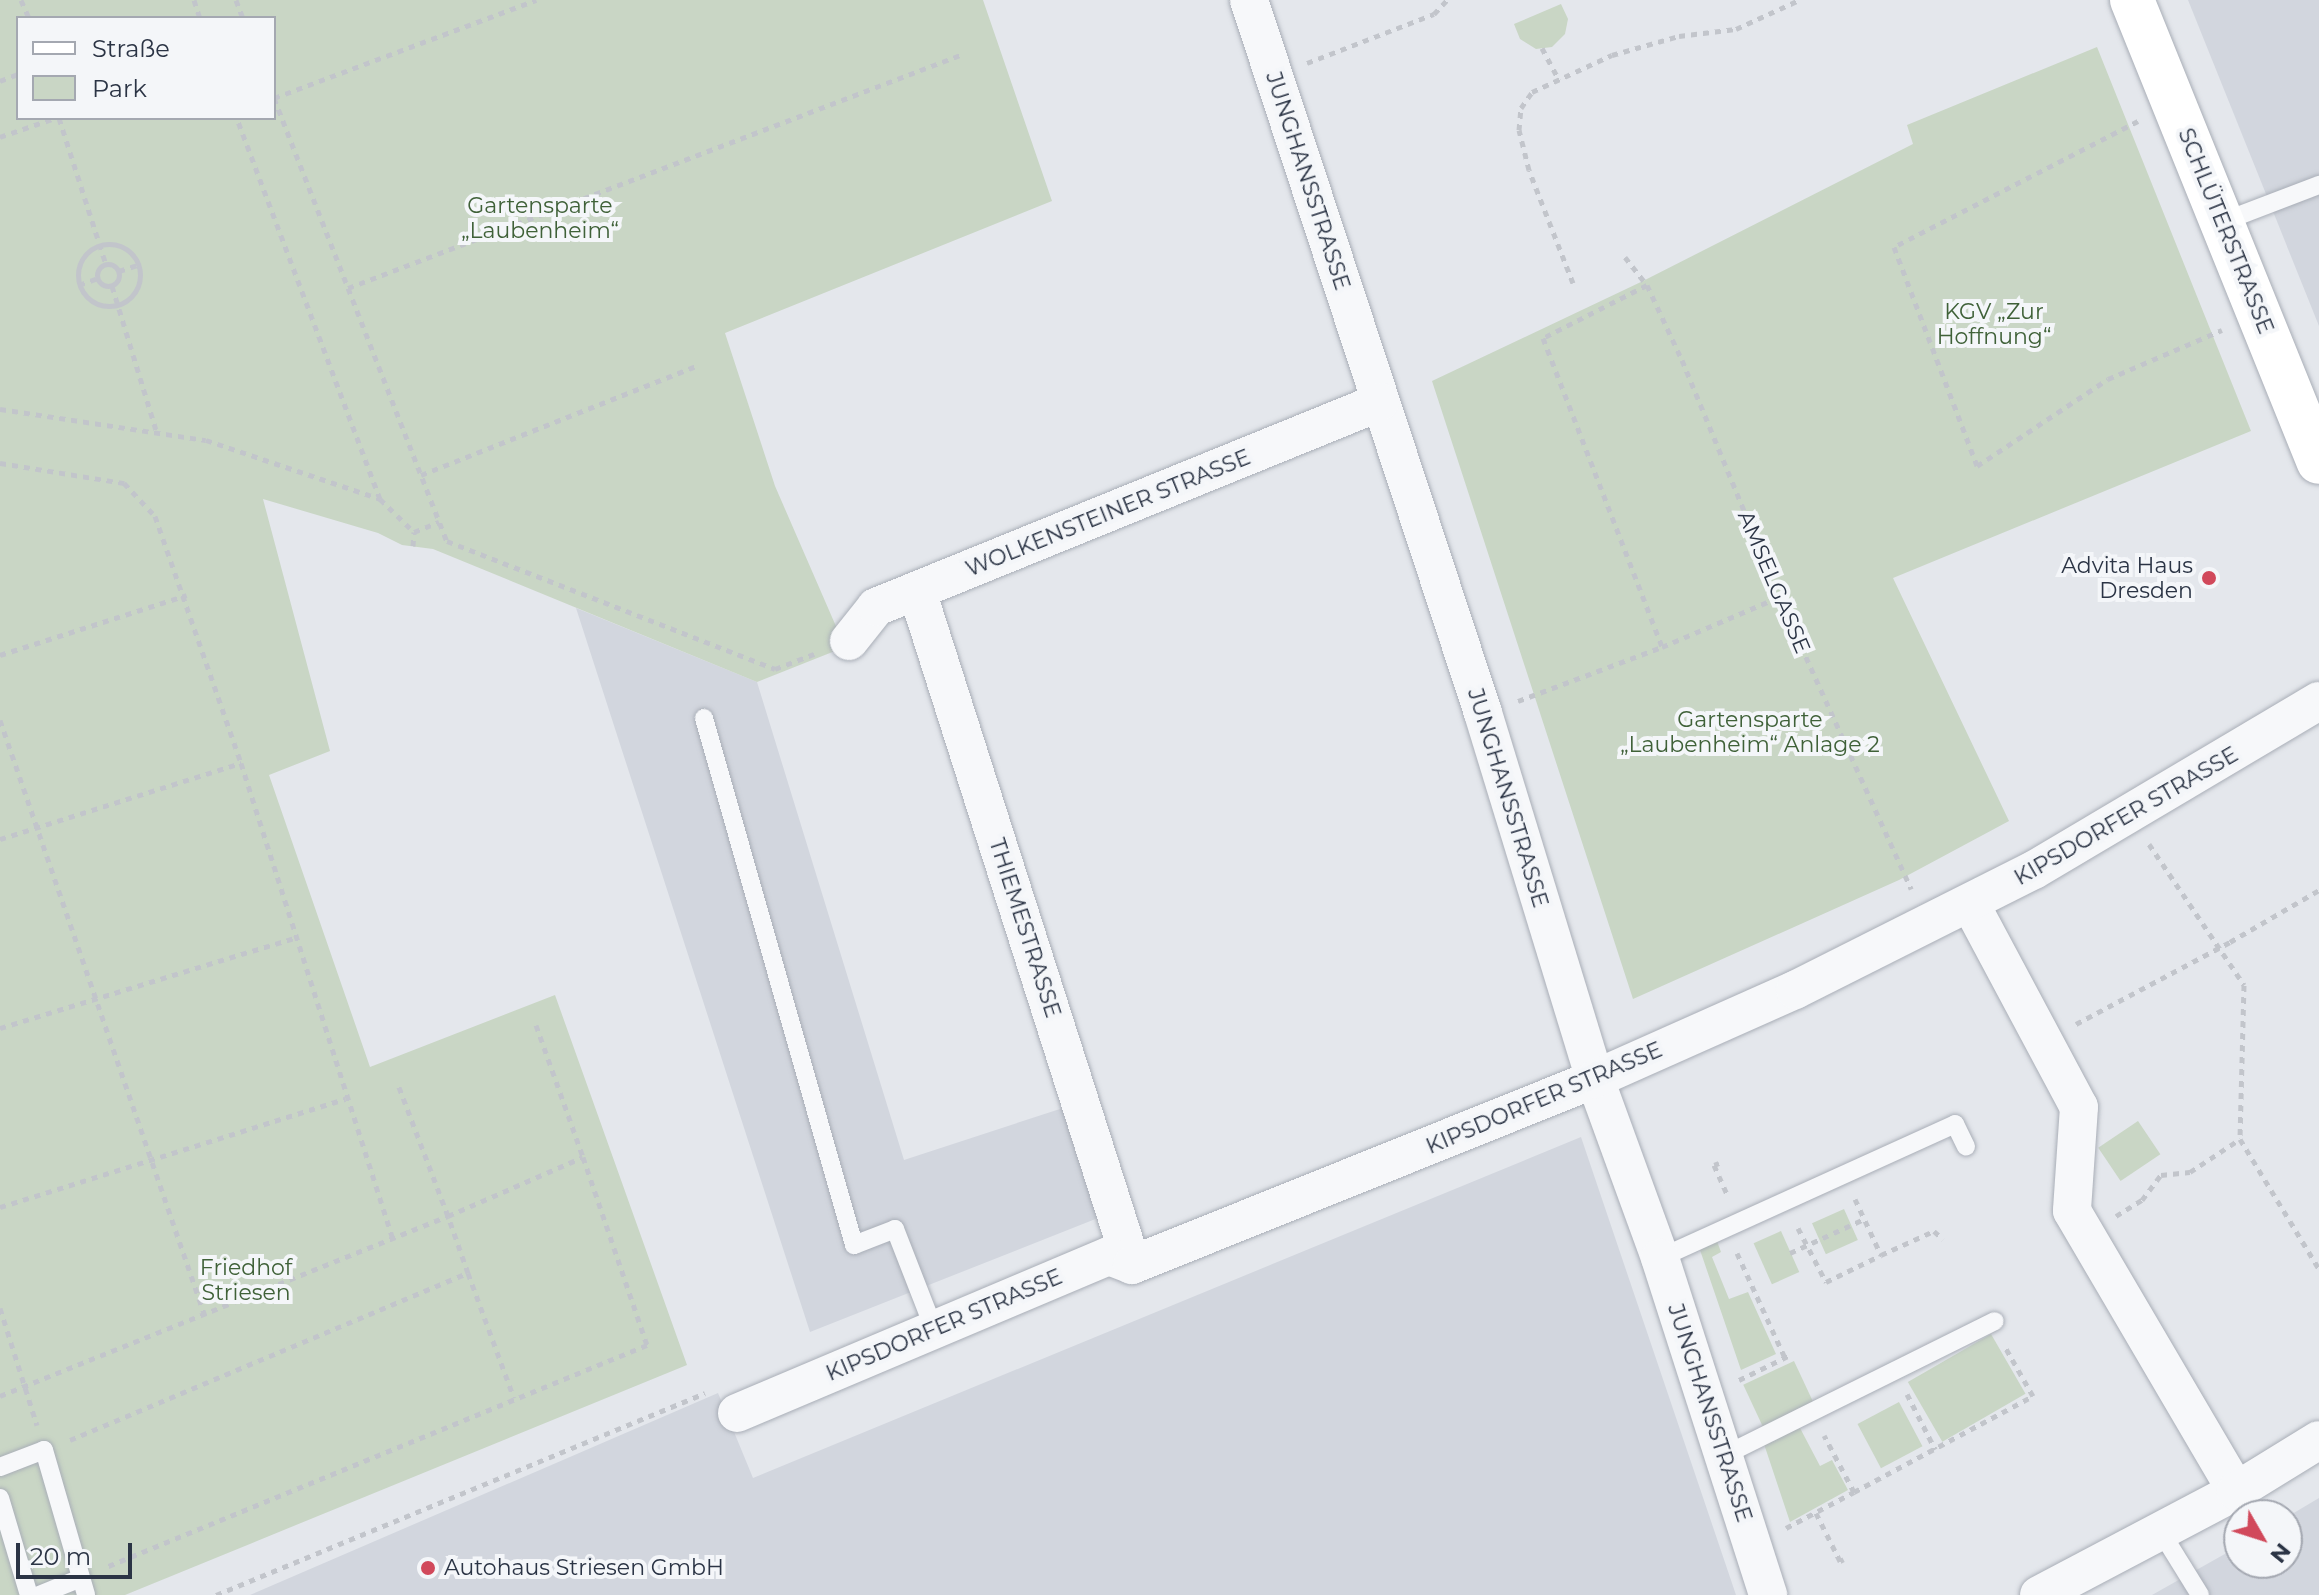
<!DOCTYPE html>
<html>
<head>
<meta charset="utf-8">
<style>
  body { margin:0 }
  #map { position:relative; width:2319px; height:1595px; overflow:hidden; background:#e4e7ec; font-family:Montserrat,sans-serif }
  div>[style] { position:absolute }
  .built>* { inset:0; background:#d2d6de }
  .green>* { inset:0; background:#c9d6c5; transform-origin:0 0 }
  .path>* { height:5px; margin-top:-2.5px; transform-origin:0; background:repeating-linear-gradient(90deg,#c2c5cb 0 6px,transparent 0 12px) }
  .path>.ring { margin:-2.5px; padding:0; box-sizing:content-box; background:none; border:5px solid #c2c5cb; border-radius:50% }
  .roads { filter:drop-shadow(0 0 2px #a9aeb7) drop-shadow(0 0 2px #a9aeb7) }
  .lane>* { height:18px; margin:-9px; padding:0 9px; transform-origin:9px; border-radius:9px; background:#f7f8fa }
  .street>* { height:38px; margin:-19px; padding:0 19px; transform-origin:19px; border-radius:19px; background:#f7f8fa }
  .secondary>* { height:44px; margin:-22px; padding:0 22px; transform-origin:22px; border-radius:22px; background:#fff }
  .dots>* { width:22px; height:22px; translate:-50% -50%; box-sizing:border-box; border:4px solid #f4f6f9; border-radius:50% }
  span { translate:-50% -50%; white-space:nowrap; text-align:center; line-height:1.15; -webkit-text-stroke:8px #f4f6f9; paint-order:stroke }
  .street-label { font-size:22px; color:#2b3445 }
  .park-label { font-size:22px; color:#3f6138 }
  .poi-label { font-size:22px; color:#2b3445 }
  .right { translate:-100% -50%; text-align:right }
  .left { translate:0 -50%; text-align:left }
  .legend { position:absolute; left:16px; top:16px; width:260px; height:104px; box-sizing:border-box; background:#f4f6f9; border:2px solid #a4a8b1; margin:0; padding:10px 14px; list-style:none; font-size:24px; color:#2b3445 }
  .legend li { display:flex; align-items:center; gap:16px; height:40px }
  .legend b { width:40px; border:2px solid #a4a8b1 }
  .north { position:absolute; left:2223px; top:1499px; width:80px; height:80px; box-sizing:border-box; background:#f4f6f9; border:2px solid #a4a8b1; border-radius:50%; rotate:129deg; font-size:22px; font-weight:700; line-height:32px; text-align:center; color:#2b3445 }
  .north::after { content:''; display:block; margin:auto; width:28px; height:36px; background:#d1495b; clip-path:polygon(50% 0,100% 100%,50% 72%,0 100%) }
  .scale { position:absolute; left:16px; top:1543px; width:116px; height:36px; box-sizing:border-box; border:4px solid #2b3445; border-top:0; padding-left:10px; font-size:24px; line-height:28px; white-space:nowrap; color:#2b3445; -webkit-text-stroke:6px #f4f6f9; paint-order:stroke }
</style>
</head>
<body>
<div id="map">
  <div class="built">
    <div style="clip-path:polygon(2188px 0,2319px 0,2319px 326px)"></div>
    <div style="clip-path:polygon(576px 608px,757px 682px,904px 1160px,1063px 1108px,1098px 1218px,810px 1332px)"></div>
    <div style="clip-path:polygon(1581px 1137px,1736px 1595px,250px 1595px,718px 1393px,753px 1478px)"></div>
    <div style="clip-path:polygon(2319px 1498px,2319px 1595px,2152px 1595px,2239px 1546px,2239px 1563px,2287px 1563px,2287px 1517px)"></div>
  </div>
  <div class="green">
    <div style="clip-path:polygon(evenodd,0 0,983px 0,1052px 201px,725px 333px,775px 486px,845px 647px,757px 682px,433px 549px,402px 545px,378px 533px,263px 499px,330px 751px,269px 775px,370px 1067px,555px 995px,687px 1365px,125px 1595px,0 1595px,0 0,18px 18px,274px 18px,274px 118px,18px 118px,18px 18px)"></div>
    <div style="clip-path:polygon(1561px 4px,1568px 19px,1565px 34px,1552px 47px,1536px 49px,1520px 39px,1514px 24px)"></div>
    <div style="clip-path:polygon(2097px 47px,2251px 431px,1893px 578px,2009px 821px,1899px 880px,1633px 999px,1432px 381px,1643px 281px,1913px 144px,1907px 125px)"></div>
    <div style="left:2138px;top:1121px;width:40px;height:48px;rotate:56deg"></div>
    <div style="left:1844px;top:1209px;width:34px;height:35px;rotate:66deg"></div>
    <div style="left:1781px;top:1231px;width:45px;height:30px;rotate:66deg"></div>
    <div style="clip-path:polygon(1717px 1241px,1721px 1252px,1712px 1257px,1729px 1299px,1748px 1292px,1776px 1354px,1741px 1370px,1700px 1250px)"></div>
    <div style="left:1991px;top:1334px;width:69px;height:96px;rotate:60deg"></div>
    <div style="left:1794px;top:1361px;width:47px;height:56px;rotate:65deg"></div>
    <div style="left:1899px;top:1402px;width:50px;height:47px;rotate:62deg"></div>
    <div style="clip-path:polygon(1800px 1428px,1820px 1466px,1832px 1460px,1848px 1490px,1790px 1522px,1764px 1444px)"></div>
  </div>
  <div class="path">
    <div style="left:21px;top:0;width:20px;rotate:66deg"></div>
    <div style="left:194px;top:0;width:19px;rotate:72deg"></div>
    <div style="left:236px;top:0;width:19px;rotate:69deg"></div>
    <div style="left:1542px;top:48px;width:36px;rotate:62deg"></div>
    <div style="left:1307px;top:63px;width:136px;rotate:-21.1deg"></div>
    <div style="left:1434px;top:14px;width:19px;rotate:-47deg"></div>
    <div style="left:0;top:81px;width:19px;rotate:-21deg"></div>
    <div style="left:274px;top:98px;width:476px;rotate:68.7deg"></div>
    <div style="left:447px;top:541px;width:352px;rotate:21.3deg"></div>
    <div style="left:775px;top:669px;width:42px;rotate:-21deg"></div>
    <div style="left:274px;top:98px;width:280px;rotate:-20.5deg"></div>
    <div style="left:59px;top:118px;width:153px;rotate:72.2deg"></div>
    <div style="left:2138px;top:121px;width:275px;rotate:152.7deg"></div>
    <div style="left:1894px;top:247px;width:234px;rotate:69.2deg"></div>
    <div style="left:1977px;top:466px;width:157px;rotate:-33.6deg"></div>
    <div style="left:2108px;top:379px;width:124px;rotate:-23.3deg"></div>
    <div style="left:0;top:137px;width:58px;rotate:-19.1deg"></div>
    <div class="ring" style="left:78px;top:244px;width:57px;height:57px"></div>
    <div style="left:1625px;top:257px;width:36px;rotate:52deg"></div>
    <div style="left:1647px;top:285px;width:83px;rotate:65deg"></div>
    <div style="left:1682px;top:360px;width:286px;rotate:67.6deg"></div>
    <div style="left:1791px;top:624px;width:291px;rotate:65.6deg"></div>
    <div class="ring" style="left:97px;top:264px;width:17px;height:17px"></div>
    <div style="left:119px;top:271px;width:20px;rotate:-18deg"></div>
    <div style="left:1573px;top:283px;width:121px;rotate:-111.3deg"></div>
    <div style="left:1529px;top:170px;width:41px;rotate:-104deg"></div>
    <div style="left:1519px;top:130px;width:22px;rotate:-85deg"></div>
    <div style="left:1521px;top:108px;width:19px;rotate:-55deg"></div>
    <div style="left:1532px;top:92px;width:88px;rotate:-24.8deg"></div>
    <div style="left:1612px;top:55px;width:70px;rotate:-15.8deg"></div>
    <div style="left:1679px;top:36px;width:57px;rotate:-7deg"></div>
    <div style="left:1736px;top:29px;width:69px;rotate:-24.7deg"></div>
    <div style="left:79px;top:285px;width:20px;rotate:-20deg"></div>
    <div style="left:1647px;top:285px;width:117px;rotate:153deg"></div>
    <div style="left:1543px;top:338px;width:331px;rotate:68.9deg"></div>
    <div style="left:112px;top:286px;width:154px;rotate:73deg"></div>
    <div style="left:348px;top:288px;width:658px;rotate:-20.83deg"></div>
    <div style="left:0;top:409px;width:208px;rotate:8.6deg"></div>
    <div style="left:206px;top:440px;width:184px;rotate:18.7deg"></div>
    <div style="left:380px;top:499px;width:407px;rotate:-110.6deg"></div>
    <div style="left:0;top:463px;width:126px;rotate:9.2deg"></div>
    <div style="left:124px;top:483px;width:45px;rotate:46.8deg"></div>
    <div style="left:155px;top:516px;width:262px;rotate:70.8deg"></div>
    <div style="left:241px;top:763px;width:497px;rotate:72.3deg"></div>
    <div style="left:421px;top:475px;width:297px;rotate:-21.6deg"></div>
    <div style="left:380px;top:499px;width:47px;rotate:44.1deg"></div>
    <div style="left:413px;top:546px;width:14px;rotate:-86deg"></div>
    <div style="left:414px;top:532px;width:27px;rotate:-22deg"></div>
    <div style="left:0;top:655px;width:196px;rotate:-17.8deg"></div>
    <div style="left:1518px;top:701px;width:154px;rotate:-20.6deg"></div>
    <div style="left:1662px;top:647px;width:127px;rotate:-23.1deg"></div>
    <div style="left:0;top:720px;width:630px;rotate:71.02deg"></div>
    <div style="left:0;top:839px;width:253px;rotate:-17.5deg"></div>
    <div style="left:2149px;top:844px;width:170px;rotate:56deg"></div>
    <div style="left:2244px;top:985px;width:154px;rotate:91.5deg"></div>
    <div style="left:2240px;top:1139px;width:152px;rotate:58.7deg"></div>
    <div style="left:2076px;top:1024px;width:174px;rotate:-28deg"></div>
    <div style="left:2230px;top:942px;width:103px;rotate:-30.3deg"></div>
    <div style="left:536px;top:1025px;width:140px;rotate:70.4deg"></div>
    <div style="left:0;top:1028px;width:311px;rotate:-17deg"></div>
    <div style="left:1719px;top:1163px;width:5px;rotate:158deg"></div>
    <div style="left:1714px;top:1165px;width:35px;rotate:66deg"></div>
    <div style="left:1855px;top:1199px;width:62px;rotate:65.1deg"></div>
    <div style="left:1881px;top:1255px;width:58px;rotate:-24.4deg"></div>
    <div style="left:1934px;top:1231px;width:12px;rotate:42deg"></div>
    <div style="left:0;top:1207px;width:362px;rotate:-17.4deg"></div>
    <div style="left:2116px;top:1216px;width:31px;rotate:-32deg"></div>
    <div style="left:2142px;top:1200px;width:31px;rotate:-53deg"></div>
    <div style="left:2161px;top:1175px;width:29px;rotate:-6deg"></div>
    <div style="left:2190px;top:1172px;width:60px;rotate:-33.4deg"></div>
    <div style="left:1798px;top:1228px;width:61px;rotate:62.6deg"></div>
    <div style="left:1826px;top:1282px;width:61px;rotate:-26.1deg"></div>
    <div style="left:1737px;top:1253px;width:115px;rotate:65.4deg"></div>
    <div style="left:1790px;top:1253px;width:81px;rotate:-24.7deg"></div>
    <div style="left:468px;top:1273px;width:133px;rotate:69.8deg"></div>
    <div style="left:0;top:1308px;width:123px;rotate:72.5deg"></div>
    <div style="left:1739px;top:1380px;width:59px;rotate:-26.1deg"></div>
    <div style="left:1907px;top:1394px;width:62px;rotate:63deg"></div>
    <div style="left:0;top:1396px;width:483px;rotate:-21.9deg"></div>
    <div style="left:448px;top:1216px;width:143px;rotate:-110.8deg"></div>
    <div style="left:70px;top:1440px;width:432px;rotate:-22.8deg"></div>
    <div style="left:468px;top:1273px;width:60px;rotate:-109.3deg"></div>
    <div style="left:448px;top:1216px;width:147px;rotate:-23.6deg"></div>
    <div style="left:583px;top:1157px;width:199px;rotate:71.2deg"></div>
    <div style="left:647px;top:1345px;width:585px;rotate:157.69deg"></div>
    <div style="left:1854px;top:1492px;width:203px;rotate:-28.2deg"></div>
    <div style="left:2033px;top:1396px;width:56px;rotate:-119.7deg"></div>
    <div style="left:1816px;top:1513px;width:54px;rotate:63.4deg"></div>
    <div style="left:1840px;top:1561px;width:4px;rotate:-27deg"></div>
    <div style="left:1786px;top:1528px;width:77px;rotate:-27.9deg"></div>
    <div style="left:1854px;top:1492px;width:64px;rotate:-117.8deg"></div>
    <div style="left:216px;top:1595px;width:529px;rotate:-22.44deg"></div>
  </div>
  <div class="roads">
    <div class="lane">
      <div style="left:2222px;top:222px;width:104px;rotate:-20.9deg"></div>
      <div style="left:704px;top:718px;width:548px;rotate:74.11deg"></div>
      <div style="left:854px;top:1245px;width:44px;rotate:-21.3deg"></div>
      <div style="left:895px;top:1229px;width:107px;rotate:68.7deg"></div>
      <div style="left:1660px;top:1258px;width:324px;rotate:-24.4deg"></div>
      <div style="left:1955px;top:1124px;width:25px;rotate:64deg"></div>
      <div style="left:1725px;top:1455px;width:301px;rotate:-26.4deg"></div>
      <div style="left:0;top:1467px;width:47px;rotate:-21.1deg"></div>
      <div style="left:44px;top:1450px;width:151px;rotate:73.8deg"></div>
      <div style="left:0;top:1498px;width:101px;rotate:73.4deg"></div>
      <div style="left:2161px;top:1532px;width:74px;rotate:58.2deg"></div>
      <div style="left:39px;top:1595px;width:45px;rotate:-22deg"></div>
    </div>
    <div class="street">
      <div style="left:1249px;top:0;width:750px;rotate:71.83deg"></div>
      <div style="left:1483px;top:713px;width:383px;rotate:73deg"></div>
      <div style="left:1595px;top:1079px;width:190px;rotate:70deg"></div>
      <div style="left:1660px;top:1258px;width:354px;rotate:72.2deg"></div>
      <div style="left:917px;top:591px;width:707px;rotate:72.31deg"></div>
      <div style="left:849px;top:641px;width:43px;rotate:-51.5deg"></div>
      <div style="left:876px;top:607px;width:544px;rotate:-22.13deg"></div>
      <div style="left:1971px;top:905px;width:229px;rotate:61.9deg"></div>
      <div style="left:2079px;top:1107px;width:104px;rotate:93.9deg"></div>
      <div style="left:2072px;top:1211px;width:324px;rotate:59.6deg"></div>
      <div style="left:737px;top:1413px;width:404px;rotate:-22.9deg"></div>
      <div style="left:1109px;top:1256px;width:25px;rotate:21deg"></div>
      <div style="left:1132px;top:1265px;width:499px;rotate:-21.9deg"></div>
      <div style="left:1595px;top:1079px;width:219px;rotate:-24deg"></div>
      <div style="left:1795px;top:990px;width:267px;rotate:-26.7deg"></div>
      <div style="left:2034px;top:870px;width:331px;rotate:-30.7deg"></div>
      <div style="left:2039px;top:1595px;width:223px;rotate:-27.8deg"></div>
      <div style="left:2236px;top:1491px;width:97px;rotate:-31.6deg"></div>
    </div>
    <div class="secondary">
      <div style="left:2132px;top:0;width:498px;rotate:68deg"></div>
    </div>
  </div>
  <div class="dots">
    <div style="left:2209px;top:578px;background:#d1495b"></div>
    <div style="left:428px;top:1568px;background:#d1495b"></div>
  </div>
  <div class="street-label">
    <span style="left:1308px;top:181px;rotate:72deg">JUNGHANSSTRASSE</span>
    <span style="left:2226px;top:231px;rotate:68deg">SCHLÜTERSTRASSE</span>
    <span style="left:1108px;top:513px;rotate:-22deg">WOLKENSTEINER STRASSE</span>
    <span style="left:1774px;top:582px;rotate:67deg">AMSELGASSE</span>
    <span style="left:1508px;top:798px;rotate:73deg">JUNGHANSSTRASSE</span>
    <span style="left:2126px;top:816px;rotate:-30deg">KIPSDORFER STRASSE</span>
    <span style="left:1025px;top:928px;rotate:72deg">THIEMESTRASSE</span>
    <span style="left:1544px;top:1098px;rotate:-23deg">KIPSDORFER STRASSE</span>
    <span style="left:944px;top:1325px;rotate:-23deg">KIPSDORFER STRASSE</span>
    <span style="left:1710px;top:1413px;rotate:72deg">JUNGHANSSTRASSE</span>
  </div>
  <div class="park-label">
    <span style="left:540px;top:218px">Gartensparte<br>„Laubenheim“</span>
    <span style="left:1994px;top:324px">KGV „Zur<br>Hoffnung“</span>
    <span style="left:1750px;top:732px">Gartensparte<br>„Laubenheim“ Anlage 2</span>
    <span style="left:246px;top:1280px">Friedhof<br>Striesen</span>
  </div>
  <div class="poi-label">
    <span class="right" style="left:2193px;top:578px">Advita Haus<br>Dresden</span>
    <span class="left" style="left:444px;top:1568px">Autohaus Striesen GmbH</span>
  </div>
  <ul class="legend">
  <li><b style="height:10px;background:#fff"></b>Straße</li>
  <li><b style="height:22px;background:#c9d6c5"></b>Park</li>
  </ul>
  <div class="north">N</div>
  <div class="scale">20 m</div>
</div>
</body>
</html>
